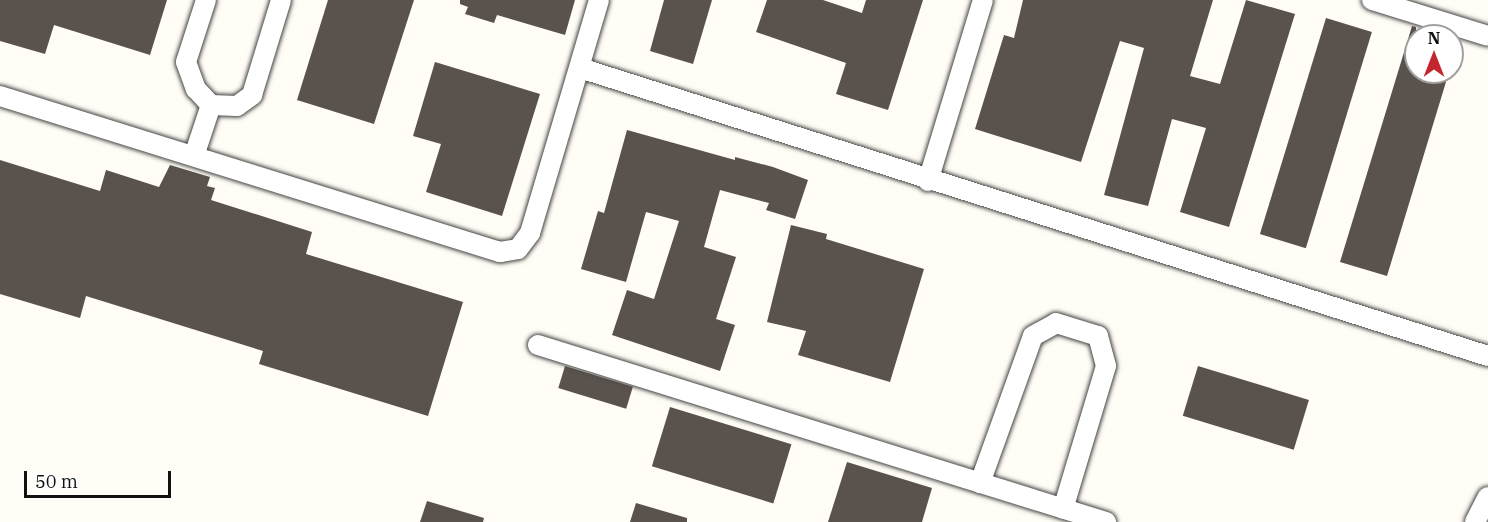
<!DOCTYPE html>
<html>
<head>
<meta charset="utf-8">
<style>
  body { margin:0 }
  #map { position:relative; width:1488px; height:522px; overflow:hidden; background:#fffdf5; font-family:"IBM Plex Serif",serif }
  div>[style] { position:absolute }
  .building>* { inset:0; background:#5a524d; transform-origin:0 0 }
  .roads { filter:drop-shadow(0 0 2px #444) drop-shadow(0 0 2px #444) }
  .minor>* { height:20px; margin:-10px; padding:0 10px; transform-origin:10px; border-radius:10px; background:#fff }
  span { translate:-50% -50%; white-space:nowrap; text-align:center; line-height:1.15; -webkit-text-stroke:6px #fff; paint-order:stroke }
  .north { position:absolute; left:1404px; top:24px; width:60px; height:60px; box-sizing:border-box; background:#fff; border:2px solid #a0a0a0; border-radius:50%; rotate:0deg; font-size:16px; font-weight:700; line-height:24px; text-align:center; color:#111 }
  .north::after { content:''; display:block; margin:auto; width:21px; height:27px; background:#c4262e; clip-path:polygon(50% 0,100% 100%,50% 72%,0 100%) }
  .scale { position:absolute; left:24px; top:471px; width:147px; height:27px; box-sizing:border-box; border:3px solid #111; border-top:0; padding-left:8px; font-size:18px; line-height:21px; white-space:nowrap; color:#111; -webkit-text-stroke:4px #fff; paint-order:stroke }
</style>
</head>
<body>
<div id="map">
  <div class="building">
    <div style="clip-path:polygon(0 0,167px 0,150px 55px,54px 25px,45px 54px,0 41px)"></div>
    <div style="clip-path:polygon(328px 0,414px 0,374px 124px,297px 100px)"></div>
    <div style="clip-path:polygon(460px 0,575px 0,565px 35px,497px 15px,494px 23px,465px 14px,468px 7px,460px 4px)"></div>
    <div style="clip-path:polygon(664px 0,712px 0,693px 64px,650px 51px)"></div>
    <div style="clip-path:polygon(767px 0,823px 0,862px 13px,866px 0,923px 0,888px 110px,836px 94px,846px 63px,756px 32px)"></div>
    <div style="clip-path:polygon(1023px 0,1213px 0,1190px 76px,1220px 84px,1246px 0,1295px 14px,1229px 227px,1180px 212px,1206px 128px,1172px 119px,1148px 206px,1104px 195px,1144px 48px,1120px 41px,1081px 162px,975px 129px,1004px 35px,1014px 38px)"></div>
    <div style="left:1326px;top:18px;width:48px;height:226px;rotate:17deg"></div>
    <div style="clip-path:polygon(1412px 26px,1416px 27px,1416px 72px,1449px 72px,1387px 276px,1340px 262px)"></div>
    <div style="clip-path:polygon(435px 62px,540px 94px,502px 216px,426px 192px,441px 144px,413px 136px)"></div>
    <div style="clip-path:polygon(627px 130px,735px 160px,735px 157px,773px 167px,808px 180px,795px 219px,766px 210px,769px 203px,720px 190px,704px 247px,736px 257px,716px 319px,735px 325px,720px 371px,612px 335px,627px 290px,654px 299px,679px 221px,646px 212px,626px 282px,581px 269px,598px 211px,604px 213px)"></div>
    <div style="clip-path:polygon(0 160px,100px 191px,106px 170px,159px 187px,170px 165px,210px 177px,207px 186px,215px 188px,211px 200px,312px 232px,306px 254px,463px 302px,428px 416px,259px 364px,263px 351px,86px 296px,80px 318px,0 294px)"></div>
    <div style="clip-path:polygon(791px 225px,827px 234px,826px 239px,924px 269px,890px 382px,798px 355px,806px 331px,767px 322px)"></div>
    <div style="left:565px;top:366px;width:71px;height:23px;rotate:17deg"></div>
    <div style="left:1198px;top:366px;width:116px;height:52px;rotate:17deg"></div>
    <div style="left:670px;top:407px;width:127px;height:62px;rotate:17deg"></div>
    <div style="clip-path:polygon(847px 462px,932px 488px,922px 522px,828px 522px)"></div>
    <div style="clip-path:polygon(427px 501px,484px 518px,483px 522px,420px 522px)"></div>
    <div style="clip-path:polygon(636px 503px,687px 518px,687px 522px,630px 522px)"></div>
  </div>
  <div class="roads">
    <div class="minor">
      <div style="left:206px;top:0;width:65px;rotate:107.9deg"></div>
      <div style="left:186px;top:62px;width:29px;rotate:70deg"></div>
      <div style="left:196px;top:89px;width:22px;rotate:47deg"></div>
      <div style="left:211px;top:105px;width:26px;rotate:2deg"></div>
      <div style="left:237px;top:106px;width:19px;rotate:-36deg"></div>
      <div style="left:252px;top:95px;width:99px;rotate:-73deg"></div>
      <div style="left:1372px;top:0;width:121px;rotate:17.2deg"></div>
      <div style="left:580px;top:68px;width:953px;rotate:17.6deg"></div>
      <div style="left:0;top:96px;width:524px;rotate:17.33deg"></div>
      <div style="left:500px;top:252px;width:18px;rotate:-9deg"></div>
      <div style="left:518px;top:249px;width:20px;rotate:-53deg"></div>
      <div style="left:530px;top:233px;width:243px;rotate:-73.5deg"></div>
      <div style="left:194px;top:156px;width:54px;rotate:-71.6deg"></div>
      <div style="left:928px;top:181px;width:189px;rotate:-73.1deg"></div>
      <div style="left:538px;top:345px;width:595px;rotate:17.31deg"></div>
      <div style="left:980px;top:483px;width:156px;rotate:-70.2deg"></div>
      <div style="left:1033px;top:336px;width:26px;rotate:-29deg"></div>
      <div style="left:1056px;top:323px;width:44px;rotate:17.2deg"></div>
      <div style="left:1098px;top:336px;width:31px;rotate:75deg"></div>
      <div style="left:1106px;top:366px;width:149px;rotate:106.7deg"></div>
      <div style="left:1475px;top:522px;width:28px;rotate:-63deg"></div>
    </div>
  </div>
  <div class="north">N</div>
  <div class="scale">50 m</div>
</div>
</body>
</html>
